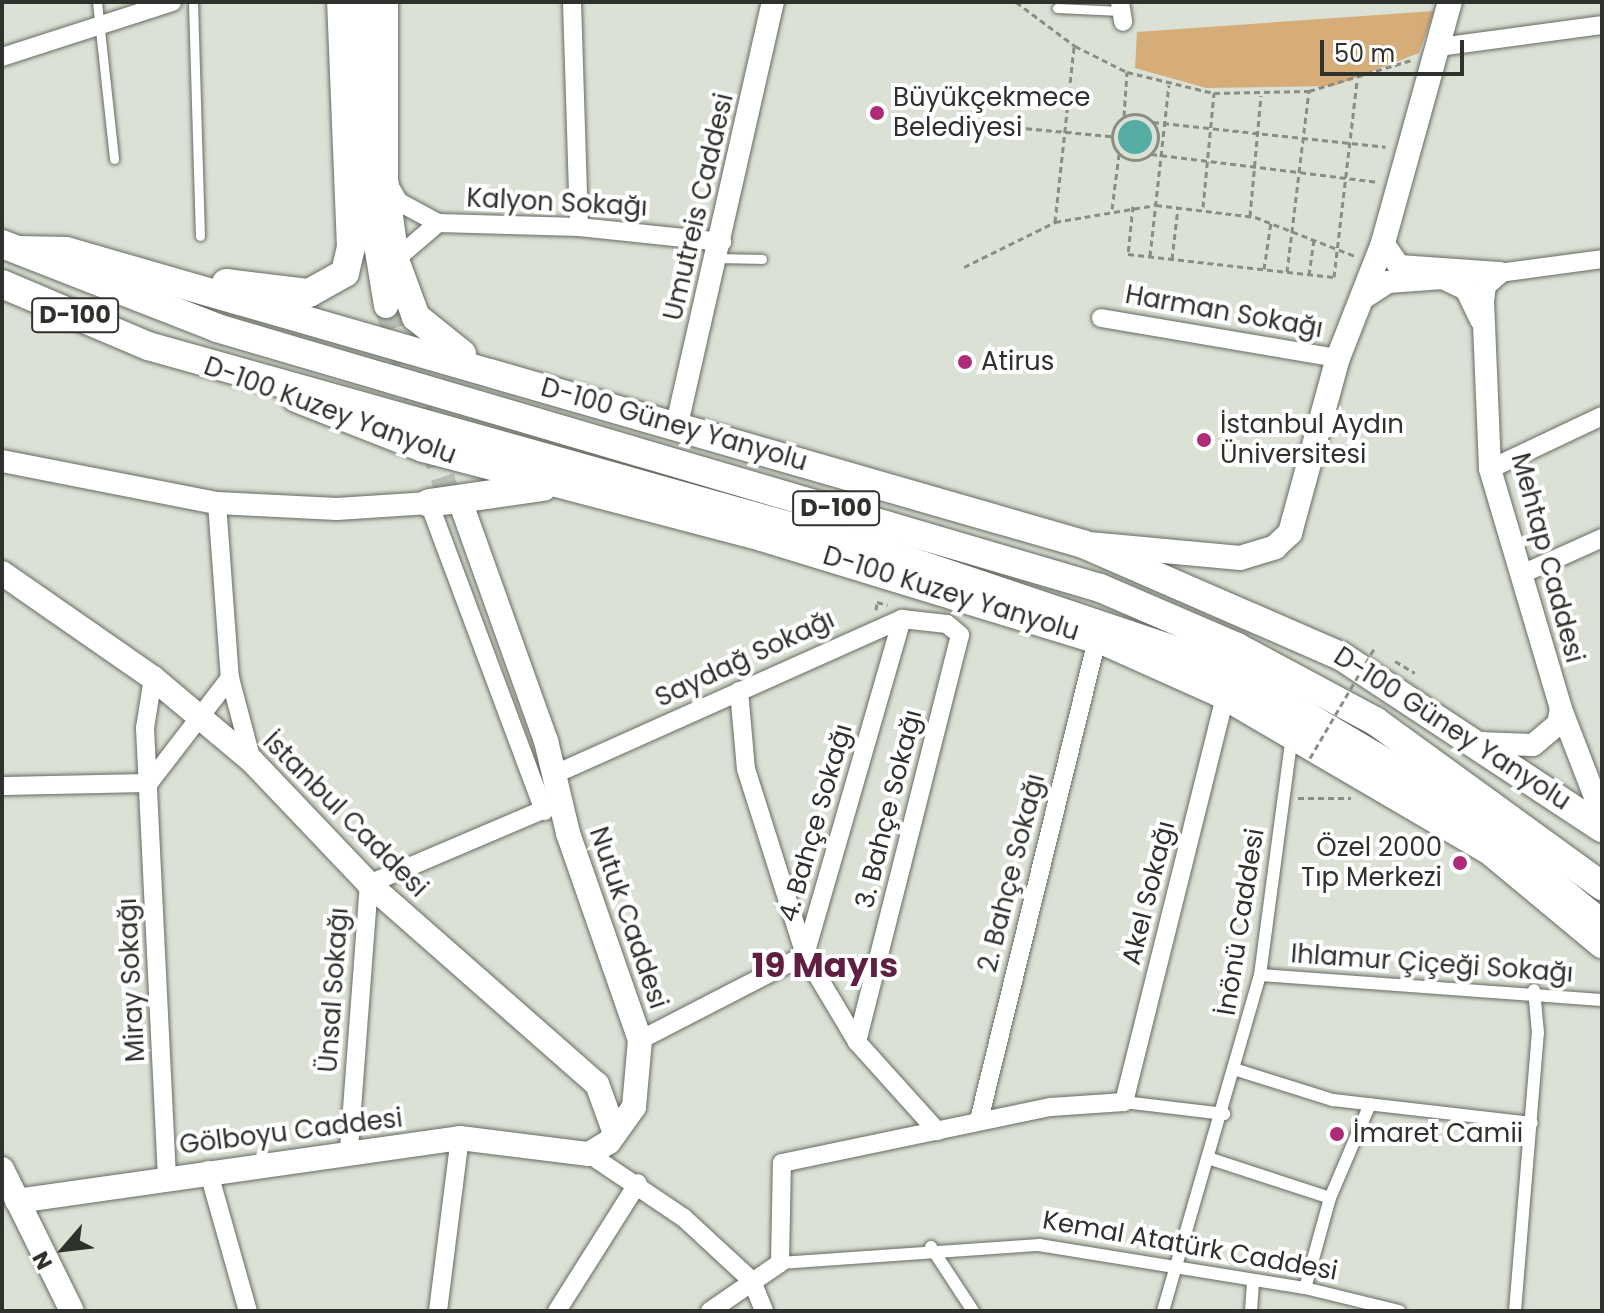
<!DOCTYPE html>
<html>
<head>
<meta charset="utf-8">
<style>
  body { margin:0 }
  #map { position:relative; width:1604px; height:1313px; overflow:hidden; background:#dbe2d5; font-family:Poppins,sans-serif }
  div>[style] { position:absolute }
  .green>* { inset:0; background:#d6ad78 }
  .water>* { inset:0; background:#56ada3 }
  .round { border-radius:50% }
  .secondary-tunnel>* { height:24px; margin-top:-12px; transform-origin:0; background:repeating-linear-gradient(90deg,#b9bfb3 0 24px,transparent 0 36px) }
  .path>* { height:3px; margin-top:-1.5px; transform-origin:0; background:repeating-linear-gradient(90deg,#898d84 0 6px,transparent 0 10px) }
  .path>.ring { margin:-1.5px; padding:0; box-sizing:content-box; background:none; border:3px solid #898d84; border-radius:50% }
  .roads { filter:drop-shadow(0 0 2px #666b61) drop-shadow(0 0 2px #666b61) }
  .service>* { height:9px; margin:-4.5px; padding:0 4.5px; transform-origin:4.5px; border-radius:4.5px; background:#fff }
  .pedestrian>* { height:12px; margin:-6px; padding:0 6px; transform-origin:6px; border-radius:6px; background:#fff }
  .minor>* { height:18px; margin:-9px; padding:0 9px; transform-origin:9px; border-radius:9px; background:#fff }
  .tertiary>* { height:22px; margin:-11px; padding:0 11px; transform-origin:11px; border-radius:11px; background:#fff }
  .secondary>* { height:24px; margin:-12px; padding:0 12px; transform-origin:12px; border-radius:12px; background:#fff }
  .primary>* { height:28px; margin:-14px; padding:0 14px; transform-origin:14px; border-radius:14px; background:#fff }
  .trunk>* { height:28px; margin:-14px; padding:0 14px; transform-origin:14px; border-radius:14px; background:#fff }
  .path-bridge>* { height:3px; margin-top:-1.5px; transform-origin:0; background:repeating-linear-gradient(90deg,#898d84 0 6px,transparent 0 10px) }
  .dots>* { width:22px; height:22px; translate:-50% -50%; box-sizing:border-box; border:4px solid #fff; border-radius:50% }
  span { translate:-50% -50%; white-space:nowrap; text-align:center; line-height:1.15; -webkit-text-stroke:8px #fff; paint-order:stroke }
  .shield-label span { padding:2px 6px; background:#fff; border:2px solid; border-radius:6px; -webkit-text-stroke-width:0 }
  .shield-label { font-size:24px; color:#2f312c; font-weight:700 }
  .poi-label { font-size:26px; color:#2f312c }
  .left { translate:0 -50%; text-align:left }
  .right { translate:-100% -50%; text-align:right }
  .street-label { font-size:26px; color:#2f312c }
  .district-label { font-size:34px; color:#5e1f41; font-weight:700 }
  .frame { position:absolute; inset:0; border:4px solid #2f312c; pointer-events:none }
  .north { position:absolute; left:24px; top:1209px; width:80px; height:80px; -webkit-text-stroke:6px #fff; paint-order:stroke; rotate:242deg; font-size:22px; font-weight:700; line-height:32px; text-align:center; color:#2f312c }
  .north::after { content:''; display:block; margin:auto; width:28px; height:36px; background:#2f312c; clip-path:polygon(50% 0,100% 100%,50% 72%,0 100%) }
  .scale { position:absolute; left:1320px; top:40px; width:144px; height:36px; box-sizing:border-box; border:4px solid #2f312c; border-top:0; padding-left:10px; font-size:24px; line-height:28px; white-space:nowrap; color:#2f312c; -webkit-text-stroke:6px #fff; paint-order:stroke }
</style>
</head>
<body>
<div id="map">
  <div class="green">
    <div style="clip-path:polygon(1434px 11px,1419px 53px,1334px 86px,1206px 88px,1135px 68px,1137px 32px)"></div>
  </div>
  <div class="water">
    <div class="round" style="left:1118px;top:120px;width:34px;height:34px"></div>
  </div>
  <div class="secondary-tunnel">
    <div style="left:386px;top:306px;width:218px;rotate:71.8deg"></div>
  </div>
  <div class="path">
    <div style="left:1016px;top:2px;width:74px;rotate:36.7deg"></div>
    <div style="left:1075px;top:46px;width:58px;rotate:26.6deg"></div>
    <div style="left:1127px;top:72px;width:89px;rotate:13.6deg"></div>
    <div style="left:1214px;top:93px;width:95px;rotate:-1.2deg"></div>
    <div style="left:1309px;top:91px;width:108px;rotate:-16.8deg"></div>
    <div class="ring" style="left:1112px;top:114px;width:43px;height:43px"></div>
    <div style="left:1124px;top:116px;width:44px;rotate:-86.1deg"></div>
    <div style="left:946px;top:121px;width:167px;rotate:5.2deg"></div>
    <div style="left:1153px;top:122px;width:234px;rotate:6.1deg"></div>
    <div style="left:1151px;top:154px;width:229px;rotate:7deg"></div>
    <div style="left:1133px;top:206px;width:48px;rotate:95.9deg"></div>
    <div style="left:1128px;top:254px;width:207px;rotate:6.4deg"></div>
    <div style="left:1334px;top:277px;width:196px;rotate:-83.3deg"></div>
    <div style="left:1203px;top:207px;width:115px;rotate:-84.5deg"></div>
    <div style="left:1112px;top:209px;width:55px;rotate:-82.7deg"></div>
    <div style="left:1250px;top:216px;width:121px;rotate:-84.8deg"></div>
    <div style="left:1055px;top:222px;width:176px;rotate:-83.8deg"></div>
    <div style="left:1150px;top:256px;width:172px;rotate:-83.7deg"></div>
    <div style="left:1172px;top:259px;width:52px;rotate:-83.4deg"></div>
    <div style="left:964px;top:267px;width:102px;rotate:-26.3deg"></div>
    <div style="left:1055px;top:222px;width:102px;rotate:-9.6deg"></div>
    <div style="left:1156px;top:205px;width:100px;rotate:6.9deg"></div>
    <div style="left:1255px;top:217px;width:107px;rotate:21.3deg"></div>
    <div style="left:1264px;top:269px;width:48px;rotate:-81.5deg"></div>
    <div style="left:1287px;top:272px;width:182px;rotate:-83.1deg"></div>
    <div style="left:1309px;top:275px;width:35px;rotate:-82deg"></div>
    <div style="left:876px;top:610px;width:8px;rotate:-83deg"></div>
    <div style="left:877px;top:602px;width:11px;rotate:15deg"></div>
    <div style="left:1395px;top:661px;width:23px;rotate:31deg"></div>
    <div style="left:1298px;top:798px;width:53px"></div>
  </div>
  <div class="roads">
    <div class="service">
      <div style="left:97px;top:2px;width:158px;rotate:83.8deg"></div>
      <div style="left:193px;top:2px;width:234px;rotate:88.3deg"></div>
      <div style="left:1057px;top:8px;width:64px;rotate:2.7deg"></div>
      <div style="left:718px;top:258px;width:44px;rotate:1.3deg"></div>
    </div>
    <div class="pedestrian">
      <div style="left:1260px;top:975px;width:343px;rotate:4.2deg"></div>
      <div style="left:1237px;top:1070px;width:101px;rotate:17.4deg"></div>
      <div style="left:1333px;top:1100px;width:200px;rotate:6.6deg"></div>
      <div style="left:1124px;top:1102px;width:101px;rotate:6.8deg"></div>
      <div style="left:1211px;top:1159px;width:125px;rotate:18.1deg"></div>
      <div style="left:1330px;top:1198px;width:93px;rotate:105.5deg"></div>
      <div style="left:1330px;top:1198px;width:102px;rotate:-66.9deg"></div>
      <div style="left:931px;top:1247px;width:77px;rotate:56.7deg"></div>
      <div style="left:780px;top:1263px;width:260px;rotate:-4deg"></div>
      <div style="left:1039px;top:1245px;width:269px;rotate:9.2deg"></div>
      <div style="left:1305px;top:1288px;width:97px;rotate:13.7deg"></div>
      <div style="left:1163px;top:1311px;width:350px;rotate:-73.9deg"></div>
      <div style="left:1260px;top:975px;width:242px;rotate:-82.4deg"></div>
      <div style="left:1251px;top:1311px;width:30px;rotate:-86deg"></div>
      <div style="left:1515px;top:1311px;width:279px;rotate:-85.3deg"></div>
      <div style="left:1538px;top:1033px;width:43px;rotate:-95.3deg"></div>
    </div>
    <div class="minor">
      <div style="left:572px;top:2px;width:225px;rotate:88.2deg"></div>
      <div style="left:1120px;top:2px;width:20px;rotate:81deg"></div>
      <div style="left:1440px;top:47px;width:163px;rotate:-7.7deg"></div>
      <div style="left:2px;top:57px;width:179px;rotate:-17.9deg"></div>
      <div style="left:389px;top:185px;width:20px;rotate:60deg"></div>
      <div style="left:399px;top:202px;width:44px;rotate:28.3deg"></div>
      <div style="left:438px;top:223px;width:141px;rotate:1.6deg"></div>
      <div style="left:579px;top:227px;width:144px;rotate:6deg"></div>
      <div style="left:395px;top:260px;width:57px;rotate:-40.7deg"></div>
      <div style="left:1499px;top:273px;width:104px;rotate:-7.7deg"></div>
      <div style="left:1101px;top:318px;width:240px;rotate:9.6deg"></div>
      <div style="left:1490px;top:469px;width:124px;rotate:-25.3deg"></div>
      <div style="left:217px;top:503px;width:175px;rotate:85.8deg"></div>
      <div style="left:230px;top:678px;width:86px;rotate:75.2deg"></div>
      <div style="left:429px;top:503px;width:329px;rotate:69.5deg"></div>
      <div style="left:1522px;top:574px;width:88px;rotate:-24.2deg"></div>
      <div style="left:153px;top:678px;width:51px;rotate:99.1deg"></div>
      <div style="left:145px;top:728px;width:449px;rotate:87.2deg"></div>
      <div style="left:739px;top:691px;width:78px;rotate:84.9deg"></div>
      <div style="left:746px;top:769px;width:195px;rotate:72.4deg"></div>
      <div style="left:805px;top:955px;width:101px;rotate:59.1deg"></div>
      <div style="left:857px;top:1042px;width:120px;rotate:48deg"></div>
      <div style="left:553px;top:775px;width:382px;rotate:-24.1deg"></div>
      <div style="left:902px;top:619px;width:45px;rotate:6.3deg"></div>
      <div style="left:947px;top:624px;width:17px;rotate:40deg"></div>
      <div style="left:960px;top:635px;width:420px;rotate:104.2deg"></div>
      <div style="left:149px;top:783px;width:133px;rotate:-52.4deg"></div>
      <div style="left:2px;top:786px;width:147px;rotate:-1.2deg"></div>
      <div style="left:640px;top:1040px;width:186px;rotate:-27.3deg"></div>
      <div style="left:805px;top:955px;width:350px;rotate:-73.9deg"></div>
      <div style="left:979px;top:1120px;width:495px;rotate:-76.2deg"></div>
      <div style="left:349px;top:1149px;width:266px;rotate:-85.7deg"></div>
      <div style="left:369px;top:884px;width:209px;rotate:-23.1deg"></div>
      <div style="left:589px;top:1154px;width:115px;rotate:34deg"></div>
      <div style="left:684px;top:1218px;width:93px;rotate:42.8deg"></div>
      <div style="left:752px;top:1281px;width:32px;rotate:68deg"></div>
      <div style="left:208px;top:1170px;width:147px;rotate:74.2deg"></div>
      <div style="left:438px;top:1311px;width:174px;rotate:-82.8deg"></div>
      <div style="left:557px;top:1311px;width:151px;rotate:-57.7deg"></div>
      <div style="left:710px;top:1311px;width:85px;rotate:-34.4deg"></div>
      <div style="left:780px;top:1263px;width:100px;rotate:-88.9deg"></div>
      <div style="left:782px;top:1163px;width:275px;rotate:-11.8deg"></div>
      <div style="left:1051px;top:1107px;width:73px;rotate:-3.9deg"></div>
      <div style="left:1124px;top:1102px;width:418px;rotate:-76deg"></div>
    </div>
    <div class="tertiary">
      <div style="left:1383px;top:243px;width:28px;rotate:55deg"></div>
      <div style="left:1399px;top:266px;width:100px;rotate:4deg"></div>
      <div style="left:1499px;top:273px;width:18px;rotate:139deg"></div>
      <div style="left:1485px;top:285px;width:16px;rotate:97deg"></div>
      <div style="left:1483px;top:301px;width:168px;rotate:87.6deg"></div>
      <div style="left:1490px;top:469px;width:250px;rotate:73.5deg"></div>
      <div style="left:1365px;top:297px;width:27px;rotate:-33deg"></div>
      <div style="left:1388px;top:282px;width:55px;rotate:-4.2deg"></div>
      <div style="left:1443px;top:278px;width:25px;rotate:26deg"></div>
      <div style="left:1466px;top:289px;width:34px;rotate:64deg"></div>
      <div style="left:677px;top:424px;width:433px;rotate:-77.2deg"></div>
      <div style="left:2px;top:461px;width:219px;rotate:11.1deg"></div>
      <div style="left:217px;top:503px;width:120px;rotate:2.9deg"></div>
      <div style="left:337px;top:509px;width:92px;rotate:-3.7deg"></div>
      <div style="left:1478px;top:743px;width:55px;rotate:2.1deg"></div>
      <div style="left:1533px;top:745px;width:33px;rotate:-40deg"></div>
      <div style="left:1558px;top:724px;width:15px;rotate:-79deg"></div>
      <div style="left:1561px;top:709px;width:114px;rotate:68.9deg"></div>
    </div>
    <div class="secondary">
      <div style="left:360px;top:2px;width:151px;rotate:89.6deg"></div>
      <div style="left:361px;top:153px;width:155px;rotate:80.7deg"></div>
      <div style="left:1089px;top:544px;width:152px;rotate:5.3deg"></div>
      <div style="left:1240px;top:558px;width:37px;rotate:-17deg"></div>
      <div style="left:1275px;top:547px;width:21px;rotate:-43deg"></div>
      <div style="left:1290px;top:533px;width:181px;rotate:-74.7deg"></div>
      <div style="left:1338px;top:358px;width:123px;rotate:-68.6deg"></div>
      <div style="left:1383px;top:243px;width:250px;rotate:-74.5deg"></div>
      <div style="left:2px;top:573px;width:184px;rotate:34.8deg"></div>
      <div style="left:153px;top:678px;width:129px;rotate:40deg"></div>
      <div style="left:252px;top:761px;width:170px;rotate:46.4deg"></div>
      <div style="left:369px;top:884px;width:303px;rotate:41.3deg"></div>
      <div style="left:597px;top:1084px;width:47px;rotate:70deg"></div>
      <div style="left:2px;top:1169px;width:158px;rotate:63.8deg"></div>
      <div style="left:17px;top:1201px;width:447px;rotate:-8.1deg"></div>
      <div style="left:460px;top:1138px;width:130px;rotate:7.1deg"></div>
      <div style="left:589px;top:1154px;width:23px;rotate:-31deg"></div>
      <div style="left:609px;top:1142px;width:43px;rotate:-54.5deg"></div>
      <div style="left:634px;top:1107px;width:67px;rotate:-84.9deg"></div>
      <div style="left:640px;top:1040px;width:219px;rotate:-109.2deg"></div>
      <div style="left:568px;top:833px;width:95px;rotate:-103.4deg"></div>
      <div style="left:546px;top:741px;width:249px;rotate:-109.7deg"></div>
    </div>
    <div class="primary">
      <div style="left:384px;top:2px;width:177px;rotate:90deg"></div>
      <div style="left:384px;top:179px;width:82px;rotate:82.3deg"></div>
      <div style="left:395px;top:260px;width:61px;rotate:69.8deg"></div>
      <div style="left:416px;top:317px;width:59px;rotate:38.8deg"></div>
      <div style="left:20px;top:250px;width:46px;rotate:1.2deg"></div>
      <div style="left:66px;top:251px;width:1058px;rotate:16.07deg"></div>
      <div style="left:1083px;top:544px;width:281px;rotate:23.5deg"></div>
      <div style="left:1341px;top:656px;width:313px;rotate:33.4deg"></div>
      <div style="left:226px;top:283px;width:84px;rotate:6.9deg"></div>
      <div style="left:309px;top:293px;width:41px;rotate:-29.1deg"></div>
      <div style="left:345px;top:273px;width:26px;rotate:-77deg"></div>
      <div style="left:351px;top:248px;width:246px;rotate:-92.3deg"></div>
      <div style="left:296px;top:398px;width:136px;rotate:21.5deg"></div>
      <div style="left:423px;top:448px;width:350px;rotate:14.7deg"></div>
      <div style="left:762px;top:537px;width:360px;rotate:17deg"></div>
      <div style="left:1106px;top:642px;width:123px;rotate:24.1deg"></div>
      <div style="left:1218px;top:692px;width:315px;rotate:30.3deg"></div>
      <div style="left:1490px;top:851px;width:146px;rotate:39.7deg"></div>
      <div style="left:429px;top:503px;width:115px;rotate:-8deg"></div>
    </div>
    <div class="trunk">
      <div style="left:2px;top:244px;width:231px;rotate:21.3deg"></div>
      <div style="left:217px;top:328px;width:920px;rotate:16.41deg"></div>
      <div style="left:1100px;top:588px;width:149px;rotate:23.3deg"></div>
      <div style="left:1237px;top:647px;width:157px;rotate:28.2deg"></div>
      <div style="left:1375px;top:721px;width:281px;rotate:36deg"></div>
      <div style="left:2px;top:284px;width:159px;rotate:23deg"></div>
      <div style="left:148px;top:346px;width:766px;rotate:15.67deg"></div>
      <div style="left:886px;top:553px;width:357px;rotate:18.6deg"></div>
      <div style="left:1224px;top:667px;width:267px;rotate:30.6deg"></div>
      <div style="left:1454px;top:803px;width:191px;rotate:39.3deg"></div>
    </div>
  </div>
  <div class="path-bridge">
    <div style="left:1310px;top:758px;width:126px;rotate:-59.6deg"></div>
  </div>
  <div class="dots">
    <div style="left:877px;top:113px;background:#ae2c77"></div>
    <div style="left:965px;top:362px;background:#ae2c77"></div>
    <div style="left:1204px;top:440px;background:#ae2c77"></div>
    <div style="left:1460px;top:863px;background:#ae2c77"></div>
    <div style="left:1337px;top:1134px;background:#ae2c77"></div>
  </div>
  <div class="shield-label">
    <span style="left:75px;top:315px">D-100</span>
    <span style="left:836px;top:508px">D-100</span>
  </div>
  <div class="poi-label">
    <span class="left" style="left:893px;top:113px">Büyükçekmece<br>Belediyesi</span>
    <span class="left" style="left:981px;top:362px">Atirus</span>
    <span class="left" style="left:1220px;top:440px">İstanbul Aydın<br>Üniversitesi</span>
    <span class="right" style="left:1442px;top:863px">Özel 2000<br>Tıp Merkezi</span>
    <span class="left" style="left:1353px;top:1134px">İmaret Camii</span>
  </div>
  <div class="street-label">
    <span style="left:557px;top:203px;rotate:3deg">Kalyon Sokağı</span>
    <span style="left:699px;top:207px;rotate:-77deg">Umutreis Caddesi</span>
    <span style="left:1224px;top:312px;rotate:10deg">Harman Sokağı</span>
    <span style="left:330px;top:411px;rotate:20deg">D-100 Kuzey Yanyolu</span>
    <span style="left:674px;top:425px;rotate:16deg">D-100 Güney Yanyolu</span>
    <span style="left:1547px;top:558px;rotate:75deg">Mehtap Caddesi</span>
    <span style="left:951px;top:594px;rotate:17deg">D-100 Kuzey Yanyolu</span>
    <span style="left:745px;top:659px;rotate:-25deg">Saydağ Sokağı</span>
    <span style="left:1452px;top:729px;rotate:33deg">D-100 Güney Yanyolu</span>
    <span style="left:889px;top:809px;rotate:-76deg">3. Bahçe Sokağı</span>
    <span style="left:345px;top:815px;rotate:45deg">İstanbul Caddesi</span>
    <span style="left:816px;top:823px;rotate:-74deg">4. Bahçe Sokağı</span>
    <span style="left:1012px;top:873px;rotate:-76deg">2. Bahçe Sokağı</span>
    <span style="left:1149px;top:893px;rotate:-76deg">Akel Sokağı</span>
    <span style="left:628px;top:918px;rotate:71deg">Nutuk Caddesi</span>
    <span style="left:1241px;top:922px;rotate:-81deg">İnönü Caddesi</span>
    <span style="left:1432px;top:964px;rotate:4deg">Ihlamur Çiçeği Sokağı</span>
    <span style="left:132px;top:980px;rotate:-93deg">Miray Sokağı</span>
    <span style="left:334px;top:990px;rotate:-86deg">Ünsal Sokağı</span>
    <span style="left:291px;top:1132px;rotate:-7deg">Gölboyu Caddesi</span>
    <span style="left:1190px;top:1246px;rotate:10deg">Kemal Atatürk Caddesi</span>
  </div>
  <div class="district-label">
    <span style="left:825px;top:966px">19 Mayıs</span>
  </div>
  <div class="frame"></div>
  <div class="north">N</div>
  <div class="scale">50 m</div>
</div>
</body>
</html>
